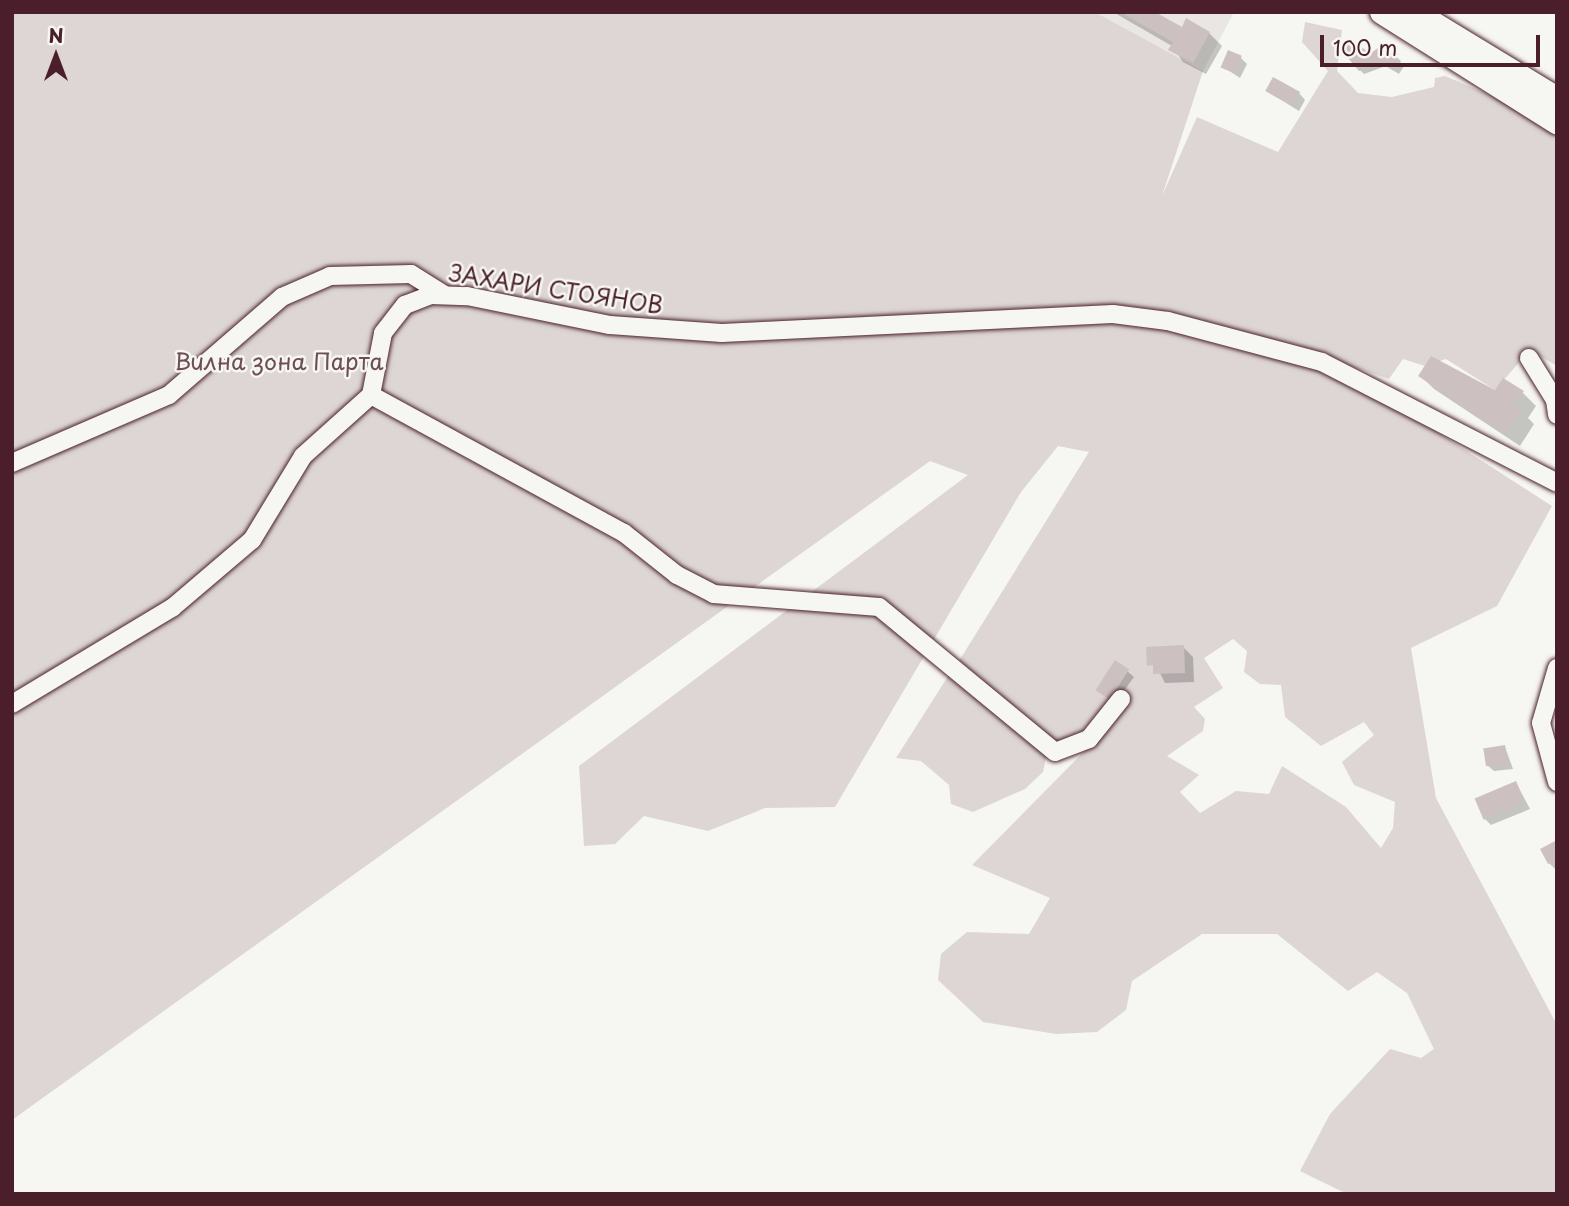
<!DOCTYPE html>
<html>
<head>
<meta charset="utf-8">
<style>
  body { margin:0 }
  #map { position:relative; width:1569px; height:1206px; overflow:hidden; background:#f6f6f2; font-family:"Playpen Sans",sans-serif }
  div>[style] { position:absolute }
  .built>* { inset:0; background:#e9e6e3 }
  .green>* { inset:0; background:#ddd6d5 }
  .shadow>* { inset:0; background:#0003 }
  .building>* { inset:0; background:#ccc1c0; transform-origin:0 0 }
  .roads { filter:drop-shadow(0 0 2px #4a1f2b) drop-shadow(0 0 2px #4a1f2b) }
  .street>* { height:18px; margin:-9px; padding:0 9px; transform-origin:9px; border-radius:9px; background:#f6f6f2 }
  .secondary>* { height:24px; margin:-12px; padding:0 12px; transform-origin:12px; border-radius:12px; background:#f6f6f2 }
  span { translate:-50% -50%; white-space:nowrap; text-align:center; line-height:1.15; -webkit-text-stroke:5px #f6f6f2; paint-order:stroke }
  .street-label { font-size:23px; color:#4a1f2b }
  .park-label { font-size:23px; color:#6f4d56 }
  .frame { position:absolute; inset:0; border:14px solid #4a1f2b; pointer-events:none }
  .north { position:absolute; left:21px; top:21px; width:70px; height:70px; -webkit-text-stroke:5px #f6f6f2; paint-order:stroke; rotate:0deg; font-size:19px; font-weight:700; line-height:28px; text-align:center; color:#4a1f2b }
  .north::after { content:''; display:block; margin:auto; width:24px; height:32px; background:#4a1f2b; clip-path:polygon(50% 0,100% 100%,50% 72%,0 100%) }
  .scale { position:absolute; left:1320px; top:35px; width:220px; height:32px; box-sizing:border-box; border:4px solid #4a1f2b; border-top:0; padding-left:9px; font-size:21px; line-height:24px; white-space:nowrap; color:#4a1f2b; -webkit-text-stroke:5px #f6f6f2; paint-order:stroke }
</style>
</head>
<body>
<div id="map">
  <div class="built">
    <div style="clip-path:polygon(1095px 12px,1234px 12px,1203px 71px)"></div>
  </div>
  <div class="green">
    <div style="clip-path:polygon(evenodd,12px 12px,1095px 12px,1203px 71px,1162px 196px,1197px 117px,1278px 152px,1328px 71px,1302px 42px,1305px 22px,1342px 30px,1337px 71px,1358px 93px,1392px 97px,1434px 87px,1435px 78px,1445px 76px,1504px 101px,1557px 135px,1557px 366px,1530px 350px,1495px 390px,1446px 359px,1425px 366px,1403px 359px,1389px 379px,1266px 338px,1381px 396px,1552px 506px,1497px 606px,1411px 648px,1436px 798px,1557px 1025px,1557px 1194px,1347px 1194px,1300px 1171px,1330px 1114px,1390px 1049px,1421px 1058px,1434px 1049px,1407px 993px,1377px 972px,1348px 991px,1277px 934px,1202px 934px,1132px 981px,1126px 1010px,1097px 1032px,1056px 1034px,983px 1022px,938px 980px,941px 954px,967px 932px,1029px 934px,1050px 898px,972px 865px,1124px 711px,1111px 702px,1072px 741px,1054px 741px,959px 661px,1089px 452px,1058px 446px,1021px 492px,835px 807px,765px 808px,708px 831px,644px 816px,615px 844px,584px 846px,579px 766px,968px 475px,930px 461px,12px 1120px,12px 12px,1233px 639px,1247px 651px,1244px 672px,1260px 684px,1281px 685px,1285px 717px,1321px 746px,1364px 722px,1374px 735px,1342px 762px,1354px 785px,1395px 802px,1393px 828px,1381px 848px,1346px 807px,1282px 766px,1269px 794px,1236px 791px,1200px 813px,1180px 792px,1199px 775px,1167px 756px,1203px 731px,1205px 719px,1194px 707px,1223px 688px,1204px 658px,1233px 639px)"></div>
    <div style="clip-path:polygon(952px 670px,1047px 753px,1043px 772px,1025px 789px,973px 812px,951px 804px,949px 785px,921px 761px,896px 758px)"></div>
  </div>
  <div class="shadow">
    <div style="clip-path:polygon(1113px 12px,1152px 12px,1182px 29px,1209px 33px,1222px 46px,1206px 74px,1183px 62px,1172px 46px)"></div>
    <div style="clip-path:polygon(1371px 55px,1400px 62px,1404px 66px,1399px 74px,1386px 66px,1364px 74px,1360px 70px)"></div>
    <div style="clip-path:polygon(1241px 58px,1247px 64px,1240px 78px,1222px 66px)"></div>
    <div style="clip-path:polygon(1267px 91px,1299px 93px,1305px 100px,1299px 111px)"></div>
    <div style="clip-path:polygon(1432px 358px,1495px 393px,1523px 393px,1536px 406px,1528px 418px,1534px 424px,1520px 446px,1434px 389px,1421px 376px)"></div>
    <div style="clip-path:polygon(1183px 647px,1193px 657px,1194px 682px,1165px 683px,1148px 649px)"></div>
    <div style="clip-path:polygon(1127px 671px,1134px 677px,1115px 703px,1097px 689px)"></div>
    <div style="clip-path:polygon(1505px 747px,1513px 769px,1494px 771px,1487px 765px)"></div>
    <div style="clip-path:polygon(1516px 783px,1530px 809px,1491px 825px,1485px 819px)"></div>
    <div style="clip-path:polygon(1557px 842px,1557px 869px,1556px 870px,1549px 863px)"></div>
  </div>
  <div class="building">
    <div style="clip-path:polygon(1120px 12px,1155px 12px,1182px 27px,1186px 18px,1210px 32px,1193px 63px,1168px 50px,1173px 42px)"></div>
    <div style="clip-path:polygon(1349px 40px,1371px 53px,1382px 45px,1401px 61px,1394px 71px,1381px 63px,1359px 71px,1342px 51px)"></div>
    <div style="left:1228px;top:50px;width:15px;height:19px;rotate:23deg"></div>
    <div style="left:1273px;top:77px;width:31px;height:16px;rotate:29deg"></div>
    <div style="clip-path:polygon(1431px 356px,1495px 390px,1503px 378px,1524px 391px,1514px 405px,1522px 410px,1506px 434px,1418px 376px)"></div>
    <div style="clip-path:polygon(1184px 645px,1185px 673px,1153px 674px,1153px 665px,1147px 666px,1146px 647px)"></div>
    <div style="left:1115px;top:660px;width:17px;height:36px;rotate:33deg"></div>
    <div style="left:1505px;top:745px;width:18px;height:22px;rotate:81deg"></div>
    <div style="left:1516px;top:781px;width:23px;height:45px;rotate:67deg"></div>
    <div style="clip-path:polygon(1557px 840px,1557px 860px,1548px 864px,1540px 849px)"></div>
  </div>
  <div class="roads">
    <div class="street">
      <div style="left:1529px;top:358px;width:49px;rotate:58.2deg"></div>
      <div style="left:1555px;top:400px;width:15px;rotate:82deg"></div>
      <div style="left:12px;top:463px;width:171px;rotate:-23.4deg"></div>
      <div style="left:169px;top:395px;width:150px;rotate:-40.9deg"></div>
      <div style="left:282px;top:297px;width:52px;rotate:-23.6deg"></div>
      <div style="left:330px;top:276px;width:81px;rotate:-1.4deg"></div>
      <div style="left:411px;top:274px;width:39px;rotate:32deg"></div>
      <div style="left:1557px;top:668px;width:57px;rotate:106.2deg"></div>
      <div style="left:1541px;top:723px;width:61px;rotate:74.8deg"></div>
      <div style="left:1121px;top:699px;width:51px;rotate:128.7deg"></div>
      <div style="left:1089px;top:739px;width:36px;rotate:159deg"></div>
      <div style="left:1055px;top:752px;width:228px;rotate:-140.5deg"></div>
      <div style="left:879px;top:607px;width:166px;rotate:-175.5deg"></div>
      <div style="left:714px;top:594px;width:42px;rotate:-152.8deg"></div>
      <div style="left:677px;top:575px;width:68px;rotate:-141.6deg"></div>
      <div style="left:624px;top:533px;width:288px;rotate:-151.4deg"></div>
      <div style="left:371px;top:395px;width:63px;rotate:-79deg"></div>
      <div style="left:383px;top:333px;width:36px;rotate:-52deg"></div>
      <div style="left:405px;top:305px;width:28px;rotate:-21deg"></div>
      <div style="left:431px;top:295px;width:36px;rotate:2deg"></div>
      <div style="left:467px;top:296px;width:146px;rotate:11.5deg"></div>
      <div style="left:610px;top:325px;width:112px;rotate:4.1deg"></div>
      <div style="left:722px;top:333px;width:391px;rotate:-2.8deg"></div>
      <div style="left:1113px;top:314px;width:55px;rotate:7.3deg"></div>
      <div style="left:1168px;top:321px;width:159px;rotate:14.9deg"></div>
      <div style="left:1322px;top:362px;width:264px;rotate:27.2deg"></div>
      <div style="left:12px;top:704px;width:187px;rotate:-31deg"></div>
      <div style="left:172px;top:608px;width:105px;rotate:-40.4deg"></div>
      <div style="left:252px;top:540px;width:98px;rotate:-58.7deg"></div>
      <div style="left:303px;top:456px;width:91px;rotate:-41.9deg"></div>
    </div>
    <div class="secondary">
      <div style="left:1382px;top:12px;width:207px;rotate:32.2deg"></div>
      <div style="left:1414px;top:12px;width:167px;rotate:31.3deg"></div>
    </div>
  </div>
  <div class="street-label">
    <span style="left:556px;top:289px;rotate:9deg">ЗАХАРИ СТОЯНОВ</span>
  </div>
  <div class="park-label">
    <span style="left:279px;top:361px">Вилна зона Парта</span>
  </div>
  <div class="frame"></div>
  <div class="north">N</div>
  <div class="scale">100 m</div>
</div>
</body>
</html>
